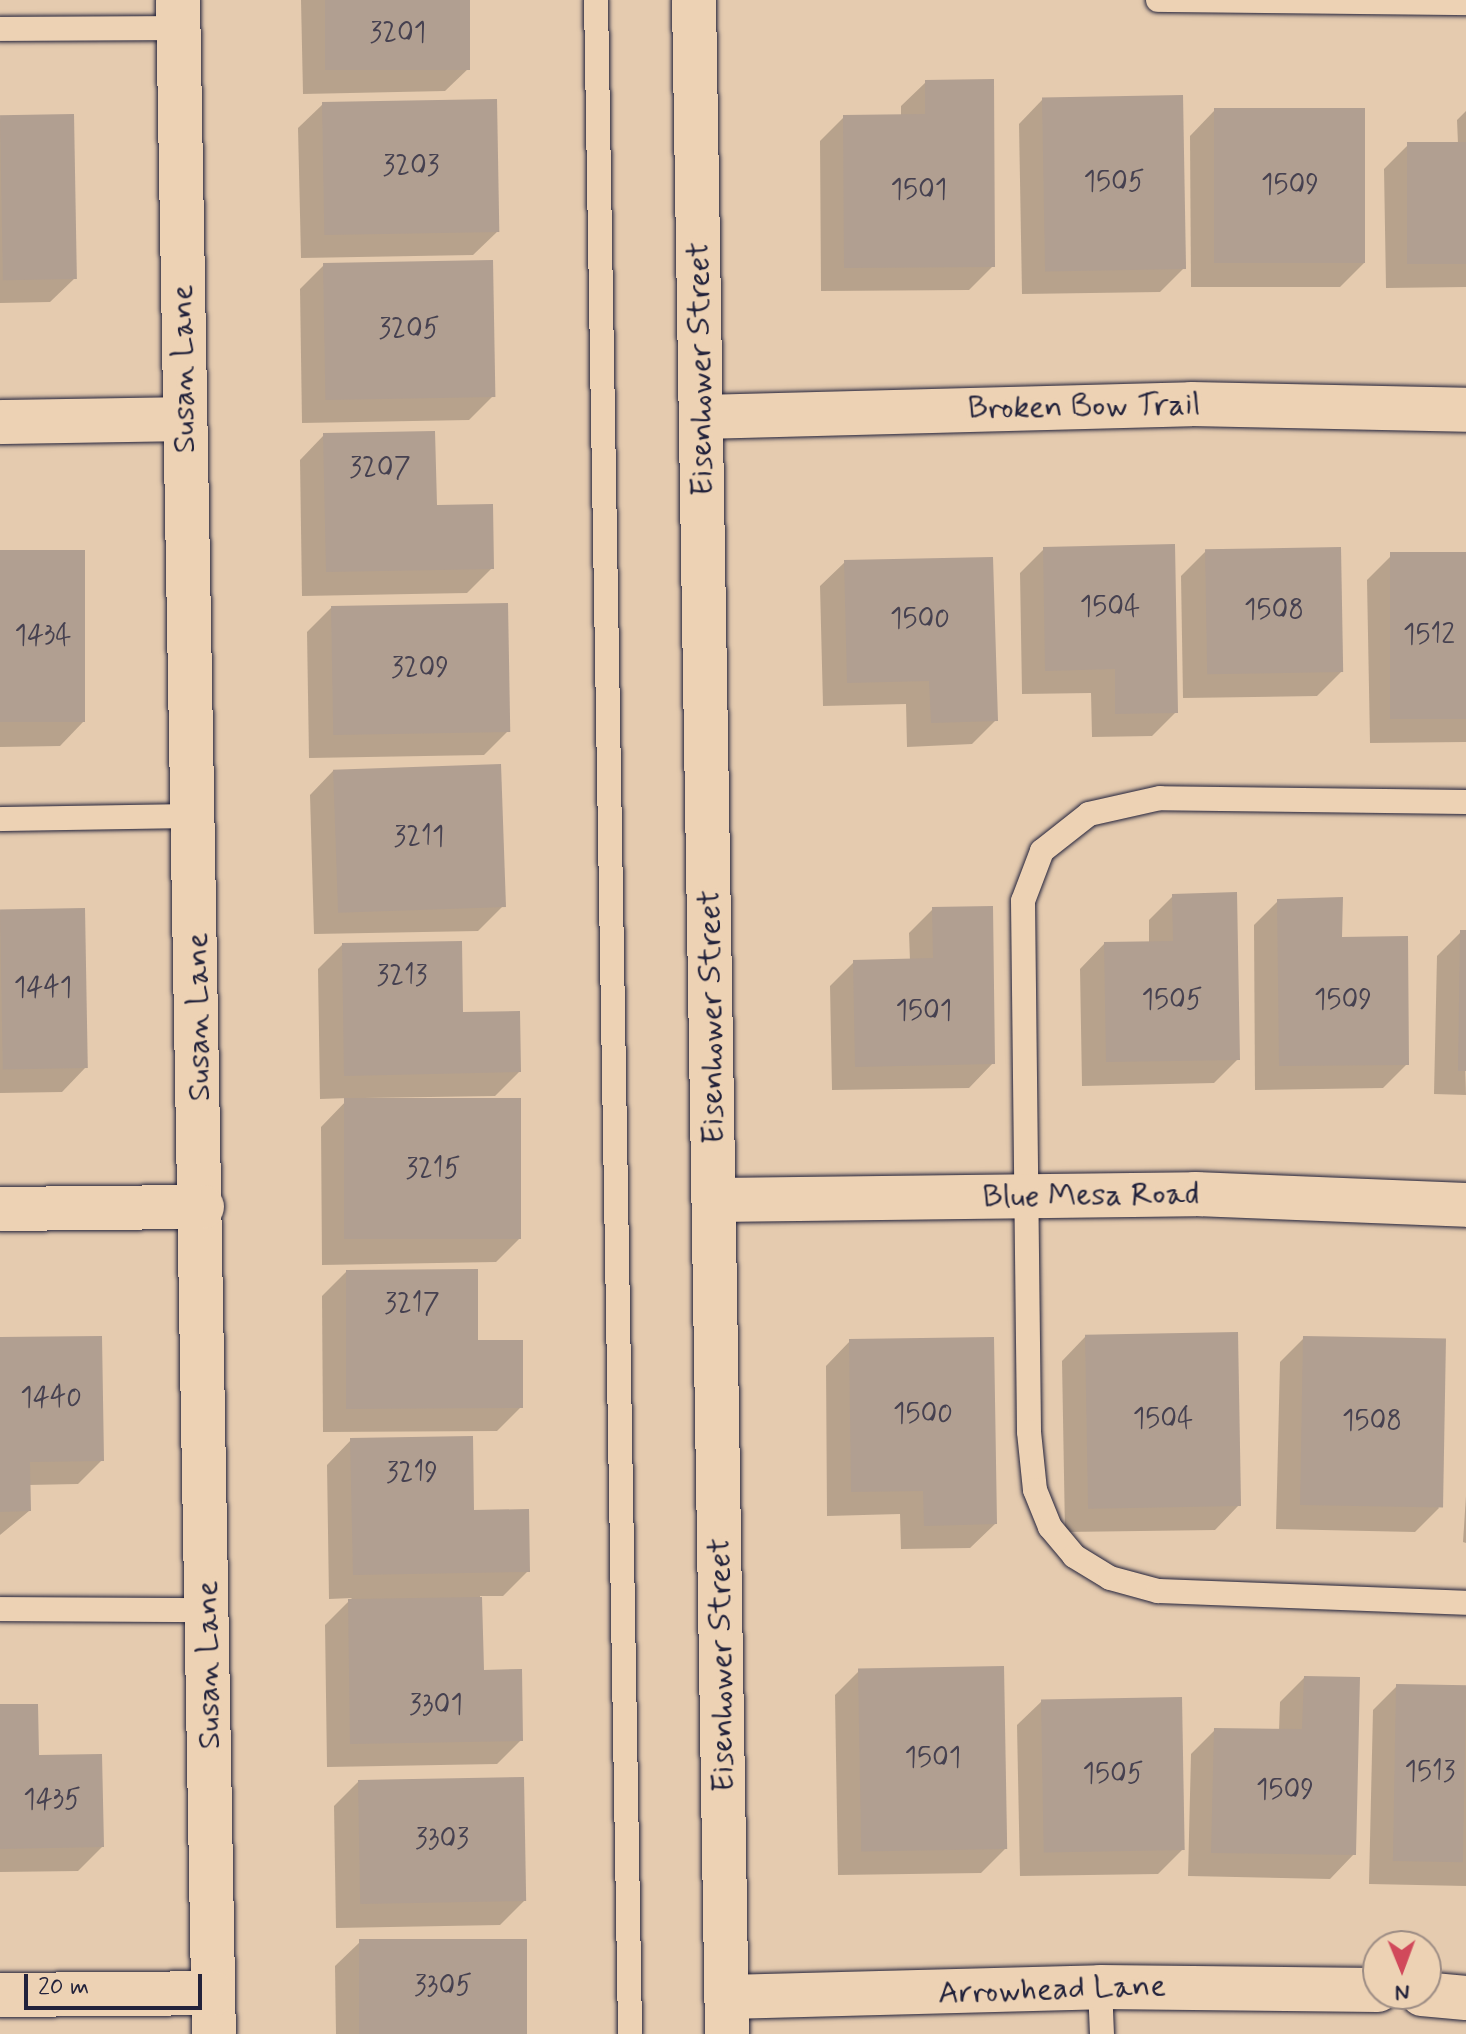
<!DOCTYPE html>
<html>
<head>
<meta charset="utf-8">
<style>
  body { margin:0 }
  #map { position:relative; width:1466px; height:2034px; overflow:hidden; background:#e5cbaf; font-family:Mynerve,sans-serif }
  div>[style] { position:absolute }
  .shadow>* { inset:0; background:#0003 }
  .building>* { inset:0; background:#b19f91; transform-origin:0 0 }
  .roads { filter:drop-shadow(0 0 2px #22223b) drop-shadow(0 0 2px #22223b) }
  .service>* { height:24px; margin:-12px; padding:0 12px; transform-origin:12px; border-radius:12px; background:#edd2b4 }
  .minor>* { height:44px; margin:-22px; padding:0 22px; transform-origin:22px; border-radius:22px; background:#edd2b4 }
  .tertiary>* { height:44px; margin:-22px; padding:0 22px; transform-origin:22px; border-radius:22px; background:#edd2b4 }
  span { translate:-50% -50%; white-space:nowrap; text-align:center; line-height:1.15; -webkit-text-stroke:8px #edd2b4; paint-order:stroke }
  .number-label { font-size:28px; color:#464150 }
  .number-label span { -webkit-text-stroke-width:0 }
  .street-label { font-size:32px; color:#22223b }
  .north { position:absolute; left:1362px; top:1930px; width:80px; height:80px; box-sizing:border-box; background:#edd2b4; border:2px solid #9c8c84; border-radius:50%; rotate:179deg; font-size:22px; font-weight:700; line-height:32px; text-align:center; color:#22223b }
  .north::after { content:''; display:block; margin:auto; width:28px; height:36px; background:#d1495b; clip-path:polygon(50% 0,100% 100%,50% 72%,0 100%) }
  .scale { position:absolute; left:24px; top:1974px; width:178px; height:36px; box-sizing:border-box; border:4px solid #22223b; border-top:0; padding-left:10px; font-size:24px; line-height:28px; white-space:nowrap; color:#22223b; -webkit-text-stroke:6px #edd2b4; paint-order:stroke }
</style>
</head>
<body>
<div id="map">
  <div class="shadow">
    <div style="clip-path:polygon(301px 0,468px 0,470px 67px,445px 91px,303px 94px)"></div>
    <div style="clip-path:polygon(926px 82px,993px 266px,969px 290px,821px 291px,820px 141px,844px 117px,901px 117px,901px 106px)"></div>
    <div style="clip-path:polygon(1043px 99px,1184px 268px,1160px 292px,1022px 294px,1019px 124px)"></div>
    <div style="clip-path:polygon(323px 104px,498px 231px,473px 255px,301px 258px,298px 128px)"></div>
    <div style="clip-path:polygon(1214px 111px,1364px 263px,1340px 287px,1191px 287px,1190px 136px)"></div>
    <div style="clip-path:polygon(1466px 111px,1466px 287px,1386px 288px,1384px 169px,1408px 145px,1458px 144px,1457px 120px)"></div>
    <div style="clip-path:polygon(0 118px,75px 278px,50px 302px,0 303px)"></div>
    <div style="clip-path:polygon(324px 265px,493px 396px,469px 420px,302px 423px,300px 289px)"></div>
    <div style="clip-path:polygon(324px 435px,435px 507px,492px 568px,467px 593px,302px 596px,300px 460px)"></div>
    <div style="clip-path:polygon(1044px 549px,1176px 712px,1152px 736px,1092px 737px,1091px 693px,1022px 694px,1020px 573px)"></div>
    <div style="clip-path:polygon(1205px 552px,1341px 672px,1317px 696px,1183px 698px,1181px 576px)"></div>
    <div style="clip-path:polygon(0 553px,84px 721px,60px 746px,0 747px)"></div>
    <div style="clip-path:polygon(1466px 554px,1466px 742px,1370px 743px,1367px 580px,1391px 556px)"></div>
    <div style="clip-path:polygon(845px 562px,996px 720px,972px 744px,907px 747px,906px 704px,823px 706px,820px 586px)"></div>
    <div style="clip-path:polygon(331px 608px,508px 731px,484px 755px,309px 758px,307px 632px)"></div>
    <div style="clip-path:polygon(334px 770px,503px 906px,478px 931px,314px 934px,310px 795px)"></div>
    <div style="clip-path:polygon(1173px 896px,1238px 1059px,1214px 1083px,1082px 1086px,1080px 969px,1104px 944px,1149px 944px,1149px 920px)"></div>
    <div style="clip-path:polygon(1278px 901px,1407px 1064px,1383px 1088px,1255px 1090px,1254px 925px)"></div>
    <div style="clip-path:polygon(933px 909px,993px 1063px,969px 1088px,832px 1090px,830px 986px,854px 962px,910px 961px,909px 933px)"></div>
    <div style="clip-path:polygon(0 911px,86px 1067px,62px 1092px,0 1093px)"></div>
    <div style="clip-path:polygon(1461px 932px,1466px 1095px,1434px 1094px,1437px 956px)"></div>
    <div style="clip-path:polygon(342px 945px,461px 1014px,519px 1072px,495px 1096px,364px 1098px,520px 1238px,496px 1262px,322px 1265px,321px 1127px,349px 1098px,320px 1099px,318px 969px)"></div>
    <div style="clip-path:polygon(346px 1272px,476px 1342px,521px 1407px,497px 1431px,323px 1432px,322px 1296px)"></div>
    <div style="clip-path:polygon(1086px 1336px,1239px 1505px,1215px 1530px,1065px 1532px,1062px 1361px)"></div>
    <div style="clip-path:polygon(1304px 1338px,1439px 1508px,1415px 1532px,1276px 1529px,1280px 1362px)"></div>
    <div style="clip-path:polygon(0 1339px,102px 1460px,78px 1484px,28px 1485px,29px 1511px,0 1535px)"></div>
    <div style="clip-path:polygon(850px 1341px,995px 1524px,970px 1548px,901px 1549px,900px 1514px,827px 1516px,826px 1366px)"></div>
    <div style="clip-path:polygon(351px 1440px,472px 1512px,528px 1571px,503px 1596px,480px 1596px,482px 1672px,521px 1740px,497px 1764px,327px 1767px,325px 1625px,352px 1598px,329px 1599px,327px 1465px)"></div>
    <div style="clip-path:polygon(1466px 1496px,1466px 1543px,1463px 1542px)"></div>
    <div style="clip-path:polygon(859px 1671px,1005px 1849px,981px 1873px,838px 1875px,835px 1695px)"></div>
    <div style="clip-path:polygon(1304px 1678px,1354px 1854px,1330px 1879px,1188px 1876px,1191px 1754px,1215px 1730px,1279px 1731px,1280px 1702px)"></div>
    <div style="clip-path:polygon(1397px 1686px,1466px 1687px,1466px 1886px,1369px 1884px,1373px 1710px)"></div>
    <div style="clip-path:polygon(1042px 1701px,1183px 1849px,1158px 1874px,1020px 1876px,1017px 1725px)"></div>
    <div style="clip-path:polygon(0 1706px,102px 1847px,78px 1871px,0 1872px)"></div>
    <div style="clip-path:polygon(359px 1781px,524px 1901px,500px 1925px,336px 1928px,334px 1806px)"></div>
    <div style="clip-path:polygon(360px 1942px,525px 2034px,336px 2034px,335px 1966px)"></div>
  </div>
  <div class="building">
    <div style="left:325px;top:0;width:145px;height:70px"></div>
    <div style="clip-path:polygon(994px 79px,995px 267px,844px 268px,843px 115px,925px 114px,925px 80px)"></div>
    <div style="left:1183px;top:95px;width:174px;height:141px;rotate:89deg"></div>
    <div style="left:497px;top:99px;width:133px;height:175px;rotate:89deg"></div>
    <div style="left:1365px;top:108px;width:155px;height:151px;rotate:90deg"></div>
    <div style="left:74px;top:114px;width:165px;height:74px;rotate:89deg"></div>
    <div style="left:1466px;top:142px;width:122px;height:59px;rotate:90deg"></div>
    <div style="left:493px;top:260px;width:137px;height:170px;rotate:89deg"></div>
    <div style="clip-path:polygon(435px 431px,437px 505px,493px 504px,494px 569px,326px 572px,323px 433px)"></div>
    <div style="clip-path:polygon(1175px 544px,1178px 713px,1115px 714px,1115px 669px,1045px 671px,1043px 547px)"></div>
    <div style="left:1341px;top:547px;width:125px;height:136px;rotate:89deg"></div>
    <div style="left:85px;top:550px;width:172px;height:85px;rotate:90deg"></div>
    <div style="left:1466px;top:552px;width:167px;height:76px;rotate:90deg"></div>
    <div style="clip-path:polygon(993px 557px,998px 721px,931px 723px,929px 681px,847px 683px,844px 560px)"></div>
    <div style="left:508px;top:603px;width:129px;height:177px;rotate:89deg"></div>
    <div style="left:501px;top:764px;width:143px;height:168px;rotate:88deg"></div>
    <div style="clip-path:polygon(1237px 892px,1240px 1060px,1106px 1062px,1104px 942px,1173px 941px,1172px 894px)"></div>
    <div style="clip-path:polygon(1343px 897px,1342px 937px,1408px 936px,1409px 1065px,1279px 1066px,1277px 899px)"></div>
    <div style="clip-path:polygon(993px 906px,995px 1064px,855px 1067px,853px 960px,933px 958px,932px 907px)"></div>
    <div style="left:85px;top:908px;width:160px;height:85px;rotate:89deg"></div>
    <div style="clip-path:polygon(1460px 930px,1466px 930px,1466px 1071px,1458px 1071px)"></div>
    <div style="clip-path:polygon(462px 941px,463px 1012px,520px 1011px,521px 1072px,344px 1076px,342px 943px)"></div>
    <div style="left:521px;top:1098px;width:141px;height:177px;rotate:90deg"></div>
    <div style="clip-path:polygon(478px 1269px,478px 1340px,523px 1340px,523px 1408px,346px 1409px,346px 1270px)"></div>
    <div style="left:1238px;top:1332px;width:174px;height:153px;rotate:89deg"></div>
    <div style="clip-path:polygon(102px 1336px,104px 1461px,30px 1462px,31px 1511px,0 1512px,0 1337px)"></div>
    <div style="left:1303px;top:1336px;width:143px;height:169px;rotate:1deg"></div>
    <div style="clip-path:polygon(994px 1337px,997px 1524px,924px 1526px,923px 1491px,851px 1492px,849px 1339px)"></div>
    <div style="clip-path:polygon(473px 1436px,474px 1510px,529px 1509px,530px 1572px,353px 1575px,350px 1438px)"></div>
    <div style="clip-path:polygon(482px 1597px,484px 1670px,522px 1669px,523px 1741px,350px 1744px,348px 1599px)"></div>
    <div style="left:1004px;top:1666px;width:183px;height:146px;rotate:89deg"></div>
    <div style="clip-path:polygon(1304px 1676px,1360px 1677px,1356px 1855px,1211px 1853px,1214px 1728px,1302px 1729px)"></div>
    <div style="left:1396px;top:1684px;width:70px;height:177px;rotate:1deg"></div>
    <div style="left:1182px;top:1697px;width:153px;height:141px;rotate:89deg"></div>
    <div style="clip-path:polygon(0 1704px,38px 1704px,39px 1755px,102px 1754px,104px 1847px,0 1849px)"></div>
    <div style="left:524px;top:1777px;width:124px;height:166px;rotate:89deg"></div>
    <div style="left:527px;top:1939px;width:95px;height:168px;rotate:90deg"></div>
  </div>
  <div class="roads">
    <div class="service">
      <div style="left:596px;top:0;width:2034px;rotate:89.04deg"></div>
      <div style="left:1158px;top:0;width:308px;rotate:0.6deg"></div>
      <div style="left:0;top:29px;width:178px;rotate:-0.3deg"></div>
      <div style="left:1466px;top:802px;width:306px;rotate:-179.3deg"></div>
      <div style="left:1160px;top:798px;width:73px;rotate:167.3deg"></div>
      <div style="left:1089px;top:814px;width:60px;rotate:141.8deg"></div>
      <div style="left:1042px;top:851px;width:53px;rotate:110.8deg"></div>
      <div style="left:1023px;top:901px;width:531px;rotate:89.35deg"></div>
      <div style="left:1029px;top:1432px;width:58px;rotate:84.1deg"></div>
      <div style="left:1035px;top:1490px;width:40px;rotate:68deg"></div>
      <div style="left:1050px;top:1527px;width:38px;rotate:50deg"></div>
      <div style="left:1074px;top:1556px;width:42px;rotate:31.4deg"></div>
      <div style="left:1110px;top:1578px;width:50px;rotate:15.2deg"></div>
      <div style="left:1158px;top:1591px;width:308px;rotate:2.2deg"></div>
      <div style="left:0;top:819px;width:195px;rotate:-0.9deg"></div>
      <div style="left:0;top:1609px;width:209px;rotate:0.3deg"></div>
      <div style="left:1100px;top:1987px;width:47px;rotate:87.6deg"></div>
    </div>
    <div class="minor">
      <div style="left:178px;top:0;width:2034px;rotate:88.99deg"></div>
      <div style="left:702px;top:417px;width:489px;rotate:-1.5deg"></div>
      <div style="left:1191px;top:404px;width:275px;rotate:1.2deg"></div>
      <div style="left:0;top:422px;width:184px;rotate:-0.9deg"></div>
      <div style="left:715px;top:1200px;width:480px;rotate:-0.7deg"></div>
      <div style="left:1195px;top:1194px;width:271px;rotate:2.3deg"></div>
      <div style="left:0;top:1209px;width:202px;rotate:-0.6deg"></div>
      <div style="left:1422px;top:1994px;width:44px;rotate:5.2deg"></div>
      <div style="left:0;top:1995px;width:213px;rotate:-0.5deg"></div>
      <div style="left:727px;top:1997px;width:373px;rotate:-1.5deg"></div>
      <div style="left:1100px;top:1987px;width:278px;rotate:0.6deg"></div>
    </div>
    <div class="tertiary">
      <div style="left:694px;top:0;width:2034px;rotate:89.07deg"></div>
    </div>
  </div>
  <div class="number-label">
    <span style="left:398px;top:34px">3201</span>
    <span style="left:411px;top:167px">3203</span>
    <span style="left:1114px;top:183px">1505</span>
    <span style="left:1290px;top:186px">1509</span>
    <span style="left:919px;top:191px">1501</span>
    <span style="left:409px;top:330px">3205</span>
    <span style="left:380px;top:469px">3207</span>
    <span style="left:1110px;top:608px">1504</span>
    <span style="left:1274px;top:611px">1508</span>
    <span style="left:920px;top:620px">1500</span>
    <span style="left:1429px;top:636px">1512</span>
    <span style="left:43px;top:637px">1434</span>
    <span style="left:420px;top:669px">3209</span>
    <span style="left:419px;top:838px">3211</span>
    <span style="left:402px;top:977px">3213</span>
    <span style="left:43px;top:989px">1441</span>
    <span style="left:1172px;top:1001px">1505</span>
    <span style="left:1343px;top:1001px">1509</span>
    <span style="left:924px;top:1012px">1501</span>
    <span style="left:433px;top:1170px">3215</span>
    <span style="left:412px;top:1305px">3217</span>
    <span style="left:51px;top:1399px">1440</span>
    <span style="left:923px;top:1415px">1500</span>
    <span style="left:1163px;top:1420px">1504</span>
    <span style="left:1372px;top:1422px">1508</span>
    <span style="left:412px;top:1474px">3219</span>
    <span style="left:436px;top:1706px">3301</span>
    <span style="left:933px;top:1759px">1501</span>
    <span style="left:1430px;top:1773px">1513</span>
    <span style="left:1113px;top:1775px">1505</span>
    <span style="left:1285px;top:1791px">1509</span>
    <span style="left:52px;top:1801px">1435</span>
    <span style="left:442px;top:1840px">3303</span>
    <span style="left:443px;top:1987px">3305</span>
  </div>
  <div class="street-label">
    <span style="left:184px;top:369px;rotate:-91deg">Susan Lane</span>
    <span style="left:701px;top:369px;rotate:-91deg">Eisenhower Street</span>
    <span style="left:1084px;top:407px;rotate:-1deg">Broken Bow Trail</span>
    <span style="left:199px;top:1017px;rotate:-91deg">Susan Lane</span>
    <span style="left:712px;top:1017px;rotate:-91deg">Eisenhower Street</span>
    <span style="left:1091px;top:1196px;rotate:-1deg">Blue Mesa Road</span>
    <span style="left:209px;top:1665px;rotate:-91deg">Susan Lane</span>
    <span style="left:722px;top:1665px;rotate:-91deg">Eisenhower Street</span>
    <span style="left:1052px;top:1990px;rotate:-2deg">Arrowhead Lane</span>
  </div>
  <div class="north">N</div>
  <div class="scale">20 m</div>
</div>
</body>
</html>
